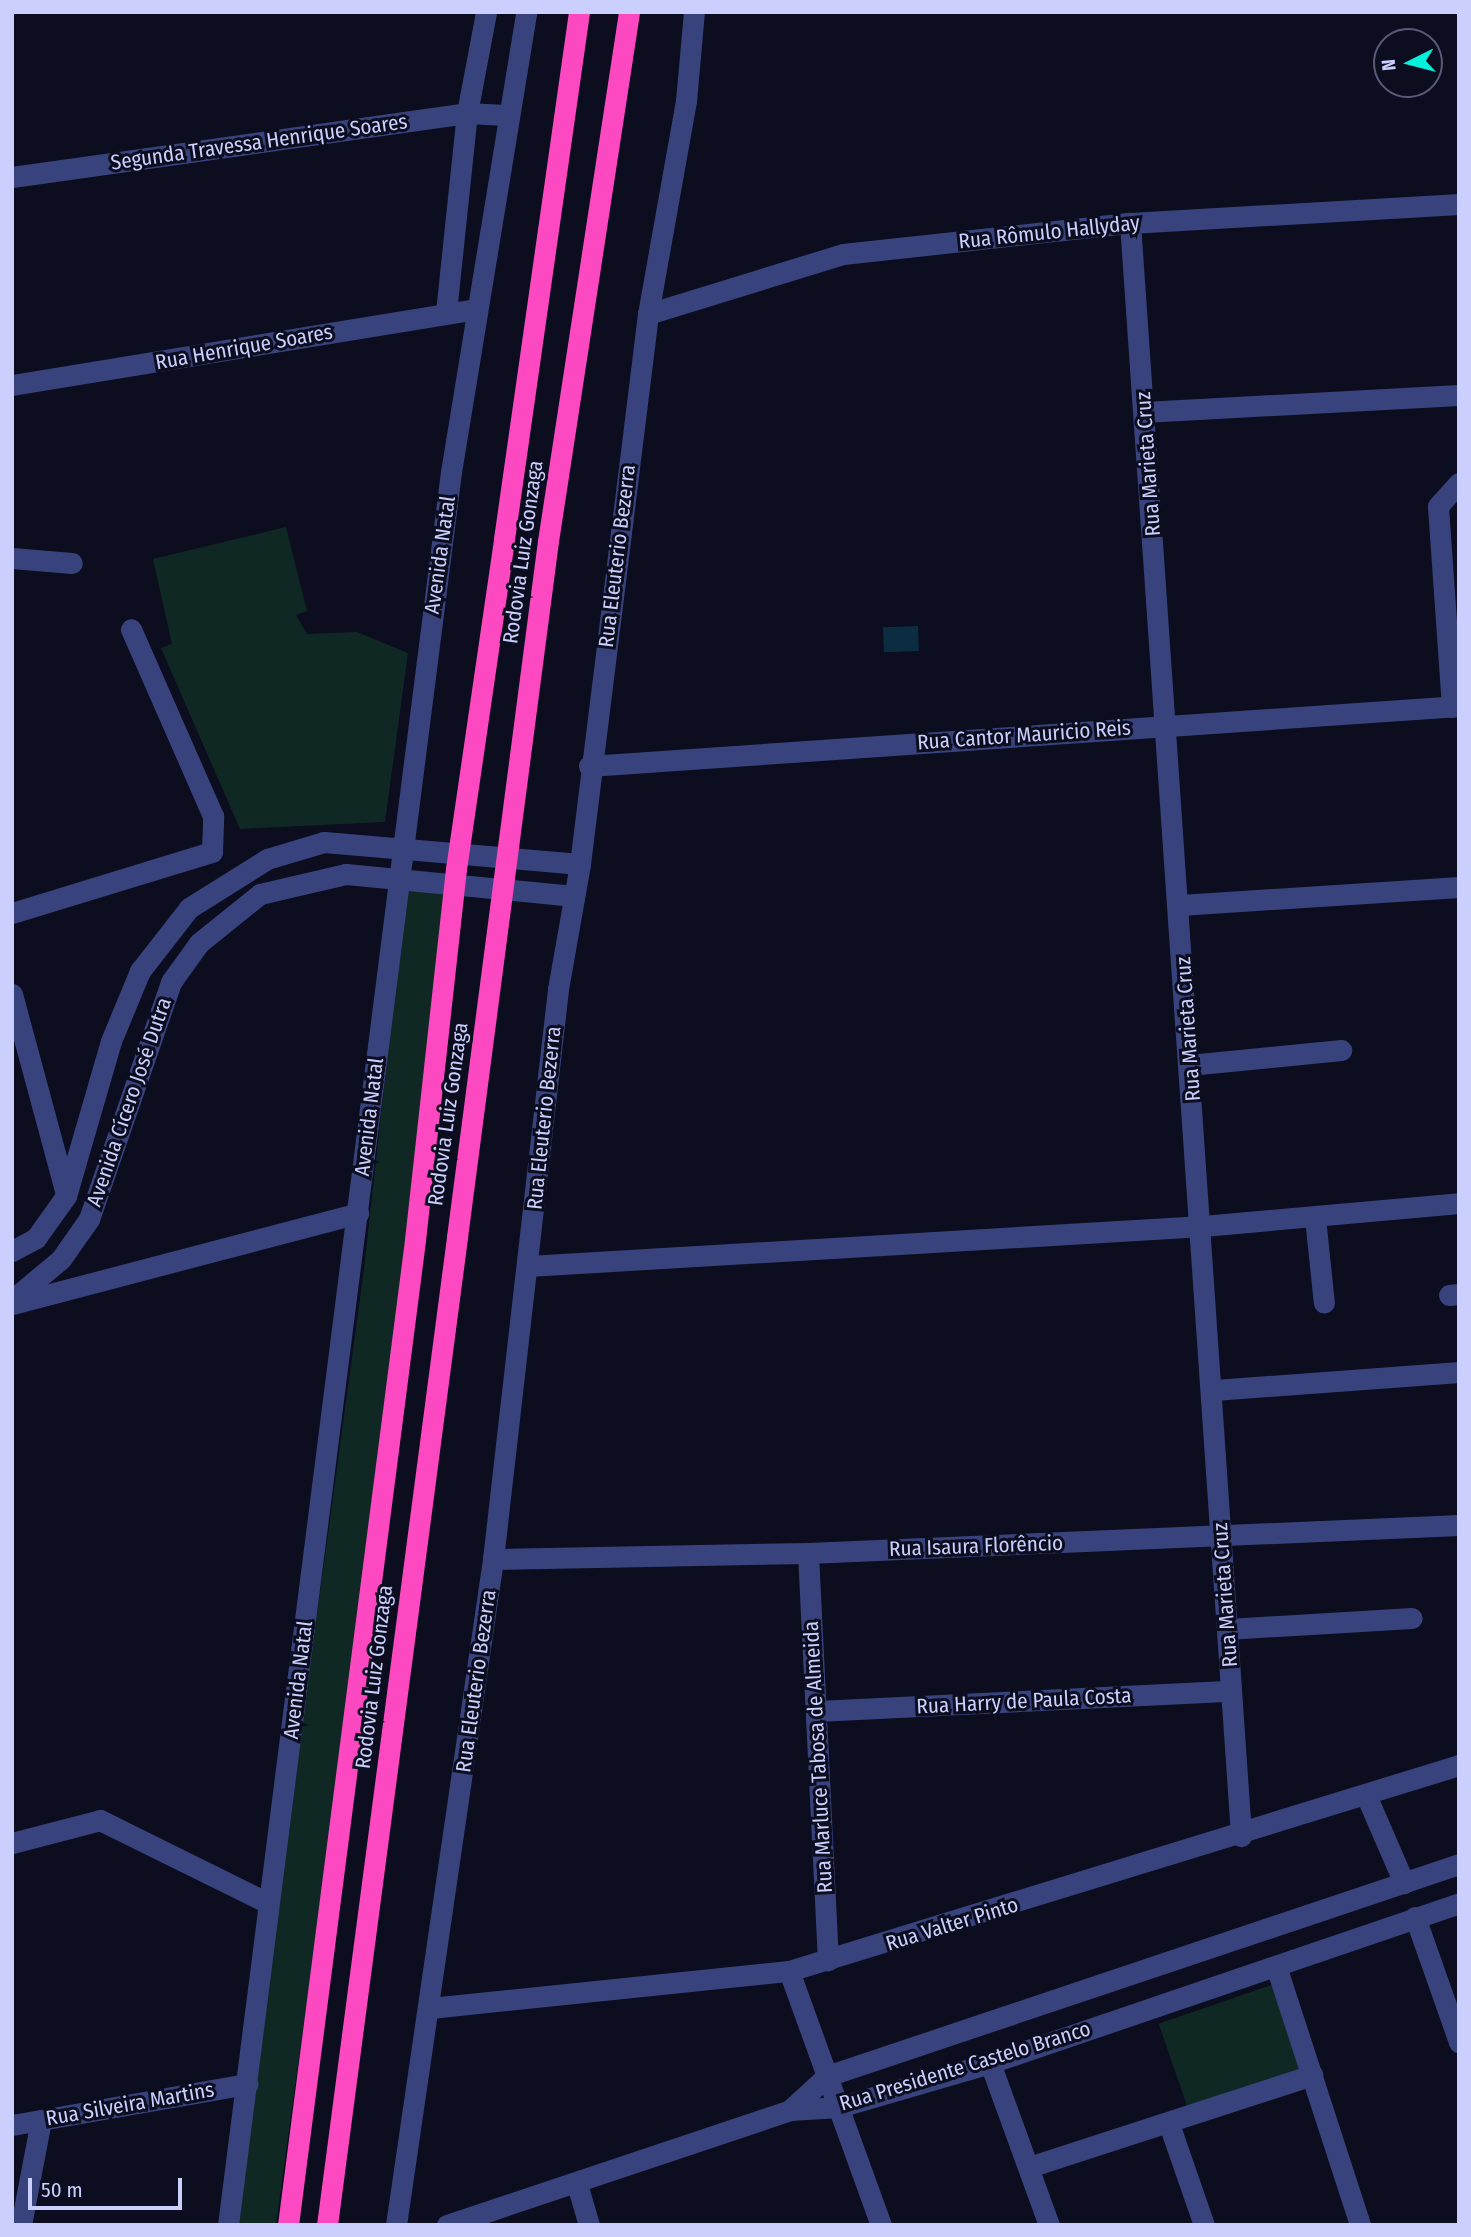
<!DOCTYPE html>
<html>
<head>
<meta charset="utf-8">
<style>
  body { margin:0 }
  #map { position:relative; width:1471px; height:2237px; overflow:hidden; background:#0c0d1f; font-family:"Fira Sans Condensed",sans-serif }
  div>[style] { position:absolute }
  .green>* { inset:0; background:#102823; transform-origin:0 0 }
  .water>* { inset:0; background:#0c2c42; transform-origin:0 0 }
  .minor>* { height:21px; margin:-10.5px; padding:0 10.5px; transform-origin:10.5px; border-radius:10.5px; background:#38437d }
  .highway>* { height:21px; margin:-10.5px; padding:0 10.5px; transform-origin:10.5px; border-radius:10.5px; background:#fc48c1 }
  .highway-bridge>* { height:21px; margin:-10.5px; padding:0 10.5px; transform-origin:10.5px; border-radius:10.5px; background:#fc48c1 }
  span { translate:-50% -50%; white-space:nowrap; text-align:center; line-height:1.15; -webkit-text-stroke:6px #0c0d1f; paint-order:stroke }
  .street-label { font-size:21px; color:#cbcffe }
  .frame { position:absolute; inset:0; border:14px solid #cbcffe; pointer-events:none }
  .north { position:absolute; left:1373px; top:28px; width:70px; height:70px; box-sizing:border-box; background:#0c0d1f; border:2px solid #585b78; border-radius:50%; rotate:264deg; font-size:19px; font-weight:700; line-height:28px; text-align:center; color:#cbcffe }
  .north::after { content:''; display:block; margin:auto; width:24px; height:32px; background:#04f1db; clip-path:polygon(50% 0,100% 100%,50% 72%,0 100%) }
  .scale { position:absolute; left:28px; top:2178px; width:154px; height:32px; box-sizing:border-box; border:4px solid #cbcffe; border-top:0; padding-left:9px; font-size:21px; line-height:24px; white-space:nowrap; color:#cbcffe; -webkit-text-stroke:5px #0c0d1f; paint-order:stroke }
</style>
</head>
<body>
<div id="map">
  <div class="green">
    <div style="clip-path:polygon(286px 527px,307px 611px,296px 615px,307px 634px,357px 632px,408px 653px,385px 822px,240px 829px,161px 648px,172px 644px,153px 559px)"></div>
    <div style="clip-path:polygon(406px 888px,459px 890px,276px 2225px,234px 2225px,364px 1269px)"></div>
    <div style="left:1274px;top:1984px;width:90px;height:122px;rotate:71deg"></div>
  </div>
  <div class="water">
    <div style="left:918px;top:626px;width:25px;height:35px;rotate:88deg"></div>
  </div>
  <div class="minor">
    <div style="left:12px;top:177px;width:459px;rotate:-8deg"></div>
    <div style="left:467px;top:113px;width:38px;rotate:3deg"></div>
    <div style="left:1130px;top:223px;width:1617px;rotate:86.06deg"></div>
    <div style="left:446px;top:312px;width:200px;rotate:-84deg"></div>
    <div style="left:467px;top:113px;width:103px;rotate:-79.3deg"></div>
    <div style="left:648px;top:314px;width:204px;rotate:-17.1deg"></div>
    <div style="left:843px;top:254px;width:289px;rotate:-6.2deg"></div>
    <div style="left:1130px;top:223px;width:330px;rotate:-3.3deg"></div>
    <div style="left:12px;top:385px;width:470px;rotate:-9.3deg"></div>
    <div style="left:1144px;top:412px;width:315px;rotate:-3.1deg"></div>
    <div style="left:12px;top:558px;width:60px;rotate:4.8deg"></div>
    <div style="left:1452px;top:707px;width:201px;rotate:-94deg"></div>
    <div style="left:1438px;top:506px;width:31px;rotate:-48deg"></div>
    <div style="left:589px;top:766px;width:872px;rotate:-3.95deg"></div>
    <div style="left:1180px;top:905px;width:280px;rotate:-3.7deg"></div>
    <div style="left:12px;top:913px;width:209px;rotate:-17deg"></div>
    <div style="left:212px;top:852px;width:36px;rotate:-88deg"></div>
    <div style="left:213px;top:816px;width:204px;rotate:-113.7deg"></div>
    <div style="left:12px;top:994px;width:207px;rotate:74.9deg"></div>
    <div style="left:1189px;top:1065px;width:153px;rotate:-5.6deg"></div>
    <div style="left:1315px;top:1218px;width:85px;rotate:84deg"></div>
    <div style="left:12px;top:1251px;width:27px;rotate:-28deg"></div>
    <div style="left:36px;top:1238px;width:52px;rotate:-54.5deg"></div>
    <div style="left:66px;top:1196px;width:161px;rotate:-73.8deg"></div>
    <div style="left:111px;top:1041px;width:76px;rotate:-67.5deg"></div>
    <div style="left:140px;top:971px;width:80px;rotate:-52.1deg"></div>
    <div style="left:189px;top:908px;width:92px;rotate:-32.1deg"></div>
    <div style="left:267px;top:859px;width:59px;rotate:-16.6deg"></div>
    <div style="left:324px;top:842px;width:257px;rotate:4.9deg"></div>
    <div style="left:528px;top:1266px;width:676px;rotate:-3.39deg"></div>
    <div style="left:1203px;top:1226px;width:257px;rotate:-5.1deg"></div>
    <div style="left:1449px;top:1295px;width:10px;rotate:-6deg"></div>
    <div style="left:12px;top:1300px;width:64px;rotate:-39.9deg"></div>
    <div style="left:61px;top:1259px;width:49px;rotate:-55deg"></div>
    <div style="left:89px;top:1219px;width:251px;rotate:-70.9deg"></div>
    <div style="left:171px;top:982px;width:48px;rotate:-54.3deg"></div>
    <div style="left:199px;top:943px;width:78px;rotate:-38.8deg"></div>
    <div style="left:260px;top:894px;width:88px;rotate:-13.1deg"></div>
    <div style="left:346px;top:874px;width:229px;rotate:5.5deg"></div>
    <div style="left:12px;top:1304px;width:358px;rotate:-14.7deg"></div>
    <div style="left:1214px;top:1390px;width:246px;rotate:-4.2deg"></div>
    <div style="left:808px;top:1553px;width:408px;rotate:87.2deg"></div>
    <div style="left:493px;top:1559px;width:315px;rotate:-1.1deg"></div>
    <div style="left:808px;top:1553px;width:652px;rotate:-2.46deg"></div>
    <div style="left:1227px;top:1629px;width:185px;rotate:-3.4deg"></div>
    <div style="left:817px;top:1711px;width:414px;rotate:-2.8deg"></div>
    <div style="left:1366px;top:1795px;width:96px;rotate:66.6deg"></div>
    <div style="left:12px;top:1843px;width:91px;rotate:-14.6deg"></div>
    <div style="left:100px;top:1820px;width:187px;rotate:26.3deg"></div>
    <div style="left:1415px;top:1917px;width:133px;rotate:70.6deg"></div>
    <div style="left:1276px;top:1966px;width:272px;rotate:72deg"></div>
    <div style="left:789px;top:1971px;width:270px;rotate:70.1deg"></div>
    <div style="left:430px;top:2008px;width:361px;rotate:-5.9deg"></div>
    <div style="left:789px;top:1971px;width:701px;rotate:-17.09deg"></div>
    <div style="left:990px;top:2063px;width:172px;rotate:70deg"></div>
    <div style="left:790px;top:2110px;width:50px;rotate:-42.6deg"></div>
    <div style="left:827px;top:2076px;width:667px;rotate:-18.54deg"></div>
    <div style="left:1169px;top:2124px;width:107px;rotate:70.9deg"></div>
    <div style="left:12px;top:2125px;width:239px;rotate:-9.9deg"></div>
    <div style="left:1029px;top:2167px;width:298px;rotate:-18deg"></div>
    <div style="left:577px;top:2184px;width:43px;rotate:73.7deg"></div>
    <div style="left:21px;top:2225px;width:107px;rotate:-79.2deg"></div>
    <div style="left:228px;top:2225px;width:1767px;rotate:-82.75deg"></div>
    <div style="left:451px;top:472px;width:466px;rotate:-80.7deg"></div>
    <div style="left:396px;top:2225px;width:673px;rotate:-81.71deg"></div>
    <div style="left:493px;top:1559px;width:574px;rotate:-83.49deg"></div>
    <div style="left:558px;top:989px;width:127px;rotate:-80deg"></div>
    <div style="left:580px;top:864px;width:554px;rotate:-82.95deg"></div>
    <div style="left:648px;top:314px;width:216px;rotate:-79.9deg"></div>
    <div style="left:686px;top:101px;width:89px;rotate:-84.9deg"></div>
    <div style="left:447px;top:2225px;width:362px;rotate:-18.5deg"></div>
    <div style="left:790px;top:2110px;width:49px;rotate:-3.5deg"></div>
    <div style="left:839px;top:2107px;width:157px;rotate:-16.2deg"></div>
    <div style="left:990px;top:2063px;width:496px;rotate:-18.8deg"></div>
  </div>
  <div class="highway">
    <div style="left:504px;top:539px;width:532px;rotate:-81.9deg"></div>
    <div style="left:548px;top:541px;width:535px;rotate:-81.29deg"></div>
    <div style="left:288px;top:2225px;width:993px;rotate:-82.65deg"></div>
    <div style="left:327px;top:2225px;width:997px;rotate:-82.5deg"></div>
  </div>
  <div class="highway-bridge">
    <div style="left:457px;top:1237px;width:702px;rotate:-82.55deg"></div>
    <div style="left:415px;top:1240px;width:373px;rotate:-83.7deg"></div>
    <div style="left:456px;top:869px;width:333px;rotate:-81.7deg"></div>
  </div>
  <div class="street-label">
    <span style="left:259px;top:142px;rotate:-8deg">Segunda Travessa Henrique Soares</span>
    <span style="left:1049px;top:232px;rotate:-6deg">Rua Rômulo Hallyday</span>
    <span style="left:244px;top:347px;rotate:-10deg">Rua Henrique Soares</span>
    <span style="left:1148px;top:464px;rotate:-94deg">Rua Marieta Cruz</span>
    <span style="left:523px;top:552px;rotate:-82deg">Rodovia Luiz Gonzaga</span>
    <span style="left:440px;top:555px;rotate:-82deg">Avenida Natal</span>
    <span style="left:617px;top:556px;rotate:-83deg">Rua Eleuterio Bezerra</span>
    <span style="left:1024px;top:735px;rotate:-4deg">Rua Cantor Mauricio Reis</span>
    <span style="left:1188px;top:1029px;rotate:-94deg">Rua Marieta Cruz</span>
    <span style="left:129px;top:1102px;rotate:-71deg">Avenida Cícero José Dutra</span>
    <span style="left:448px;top:1114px;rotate:-82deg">Rodovia Luiz Gonzaga</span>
    <span style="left:369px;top:1117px;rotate:-83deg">Avenida Natal</span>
    <span style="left:544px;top:1118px;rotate:-84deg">Rua Eleuterio Bezerra</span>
    <span style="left:976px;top:1546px;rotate:-2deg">Rua Isaura Florêncio</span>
    <span style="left:1225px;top:1595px;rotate:-94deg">Rua Marieta Cruz</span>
    <span style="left:374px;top:1677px;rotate:-83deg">Rodovia Luiz Gonzaga</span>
    <span style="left:298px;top:1680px;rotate:-83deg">Avenida Natal</span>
    <span style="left:476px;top:1681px;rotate:-82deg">Rua Eleuterio Bezerra</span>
    <span style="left:1024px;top:1701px;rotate:-3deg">Rua Harry de Paula Costa</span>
    <span style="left:818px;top:1757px;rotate:-93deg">Rua Marluce Tabosa de Almeida</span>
    <span style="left:952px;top:1924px;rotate:-17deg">Rua Valter Pinto</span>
    <span style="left:965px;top:2066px;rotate:-17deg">Rua Presidente Castelo Branco</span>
    <span style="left:130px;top:2104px;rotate:-10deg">Rua Silveira Martins</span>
  </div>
  <div class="frame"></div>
  <div class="north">N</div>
  <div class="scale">50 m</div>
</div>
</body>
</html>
